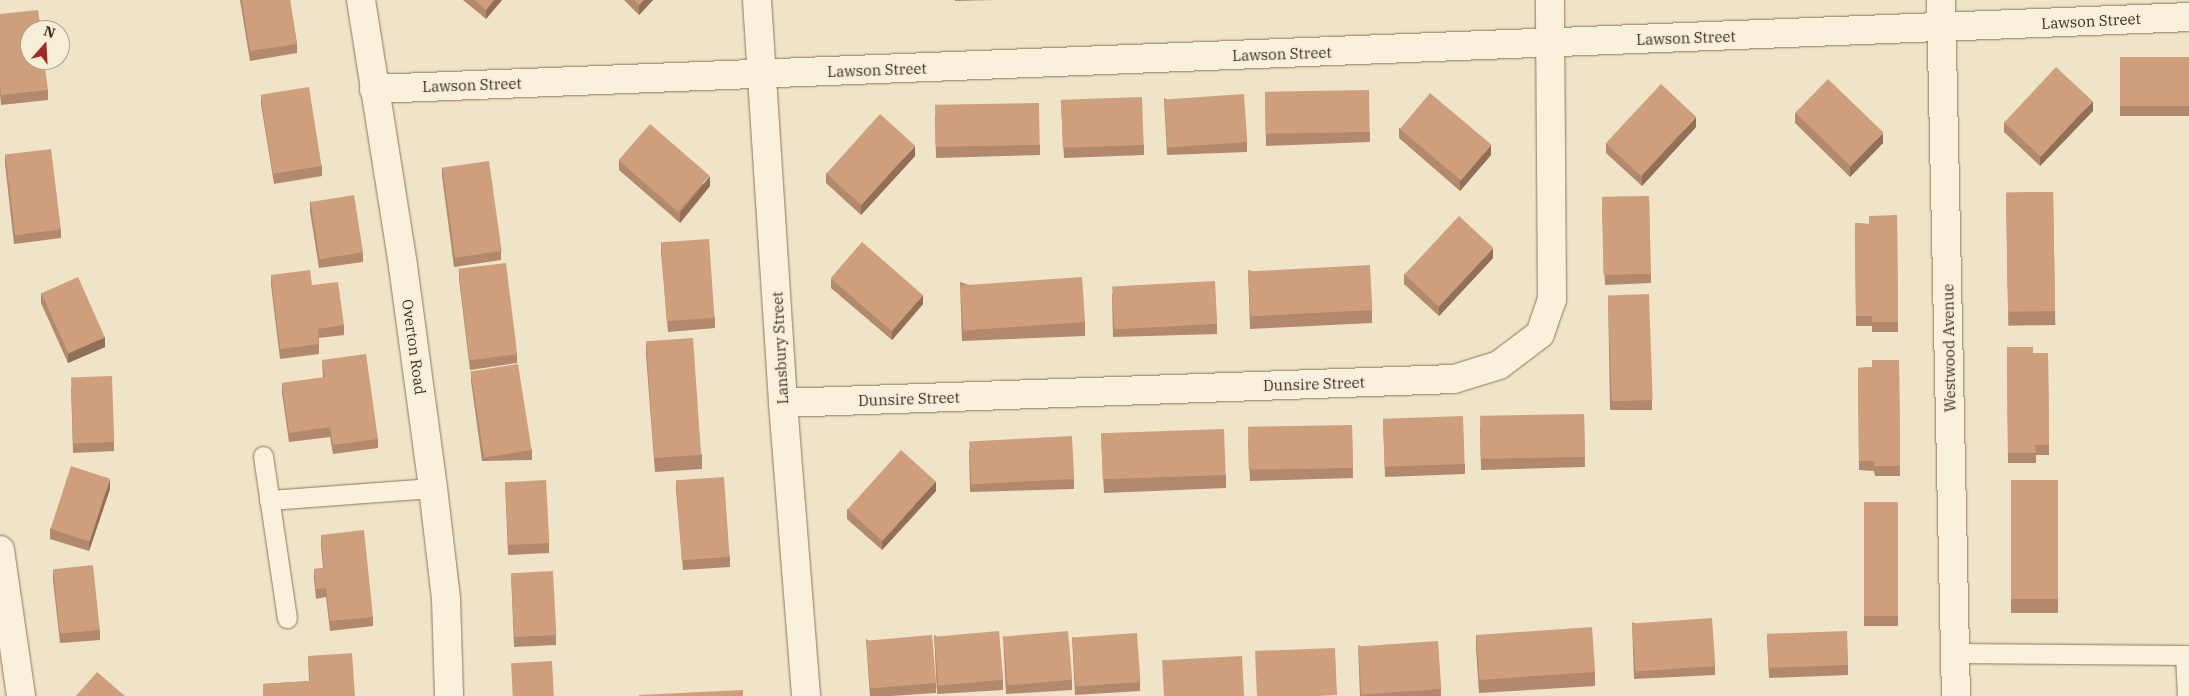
<!DOCTYPE html>
<html>
<head>
<meta charset="utf-8">
<style>
  body { margin:0 }
  #map { position:relative; width:2189px; height:696px; overflow:hidden; background:#f0e4c8; font-family:"IBM Plex Serif",serif }
  div>[style] { position:absolute }
  .roads { filter:drop-shadow(0 0 1px #8d765c) drop-shadow(0 0 1px #8d765c) }
  .lane>* { height:19px; margin:-9.5px; padding:0 9.5px; transform-origin:9.5px; border-radius:9.5px; background:#faf1dc }
  .street>* { height:28px; margin:-14px; padding:0 14px; transform-origin:14px; border-radius:14px; background:#faf1dc }
  .secondary>* { height:28px; margin:-14px; padding:0 14px; transform-origin:14px; border-radius:14px; background:#faf1dc }
  .wall>* { inset:0; background:#b2896c; transform-origin:0 0 }
  .shaded-wall>* { inset:0; background:#916f58 }
  .building>* { inset:0; background:#cf9f7d; transform-origin:0 0 }
  span { translate:-50% -50%; white-space:nowrap; text-align:center; line-height:1.15; -webkit-text-stroke:4.5px #f7eed8; paint-order:stroke }
  .street-label { font-size:15px; color:#3d2e20 }
  .north { position:absolute; left:20px; top:20px; width:50px; height:50px; box-sizing:border-box; background:#f7eed8; border:1px solid #ada18e; border-radius:50%; rotate:19deg; font-size:14px; font-weight:700; line-height:20px; text-align:center; color:#3d2e20 }
  .north::after { content:''; display:block; margin:auto; width:18px; height:22px; background:#9e2a2b; clip-path:polygon(50% 0,100% 100%,50% 72%,0 100%) }
</style>
</head>
<body>
<div id="map">
  <div class="roads">
    <div class="lane">
      <div style="left:263px;top:456px;width:164px;rotate:81.6deg"></div>
      <div style="left:269px;top:500px;width:164px;rotate:-4.2deg"></div>
      <div style="left:1955px;top:653px;width:230px;rotate:0.5deg"></div>
      <div style="left:2185px;top:655px;width:41px;rotate:87.2deg"></div>
    </div>
    <div class="street">
      <div style="left:757px;top:0;width:404px;rotate:86.3deg"></div>
      <div style="left:783px;top:403px;width:294px;rotate:85.5deg"></div>
      <div style="left:1941px;top:0;width:696px;rotate:88.77deg"></div>
      <div style="left:374px;top:89px;width:1816px;rotate:-2.27deg"></div>
      <div style="left:783px;top:403px;width:671px;rotate:-2.05deg"></div>
      <div style="left:1454px;top:379px;width:47px;rotate:-17.3deg"></div>
      <div style="left:1499px;top:365px;width:51px;rotate:-37.1deg"></div>
      <div style="left:1540px;top:334px;width:36px;rotate:-71deg"></div>
      <div style="left:1552px;top:300px;width:300px;rotate:-90.4deg"></div>
      <div style="left:0;top:550px;width:148px;rotate:81.8deg"></div>
    </div>
    <div class="secondary">
      <div style="left:361px;top:0;width:269px;rotate:81deg"></div>
      <div style="left:403px;top:266px;width:224px;rotate:82.3deg"></div>
      <div style="left:433px;top:488px;width:112px;rotate:83.3deg"></div>
      <div style="left:446px;top:599px;width:97px;rotate:88.2deg"></div>
    </div>
  </div>
  <div class="wall">
    <div style="clip-path:polygon(240px 0,290px 0,297px 44px,297px 53px,250px 61px)"></div>
    <div style="clip-path:polygon(463px 0,502px 0,486px 19px)"></div>
    <div style="clip-path:polygon(624px 0,653px 0,639px 15px)"></div>
    <div style="clip-path:polygon(955px 0,998px 0,955px 1px)"></div>
    <div style="clip-path:polygon(0 14px,48px 90px,48px 100px,1px 105px,0 94px)"></div>
    <div style="left:2189px;top:57px;width:59px;height:69px;rotate:90deg"></div>
    <div style="clip-path:polygon(1265px 93px,1370px 132px,1370px 142px,1266px 146px)"></div>
    <div style="clip-path:polygon(261px 95px,322px 166px,322px 176px,274px 184px,261px 104px)"></div>
    <div style="clip-path:polygon(1164px 98px,1247px 142px,1247px 152px,1167px 155px)"></div>
    <div style="clip-path:polygon(1061px 101px,1144px 145px,1144px 155px,1064px 158px)"></div>
    <div style="clip-path:polygon(2093px 111px,2040px 166px,2004px 132px,2004px 122px)"></div>
    <div style="clip-path:polygon(1795px 113px,1883px 143px,1850px 177px,1795px 123px)"></div>
    <div style="clip-path:polygon(935px 115px,1040px 145px,1040px 155px,936px 158px)"></div>
    <div style="clip-path:polygon(1696px 127px,1642px 186px,1606px 153px,1606px 144px)"></div>
    <div style="clip-path:polygon(1399px 128px,1491px 155px,1460px 191px,1399px 138px)"></div>
    <div style="clip-path:polygon(5px 154px,61px 229px,61px 238px,14px 244px,5px 164px)"></div>
    <div style="clip-path:polygon(915px 156px,861px 215px,826px 183px,826px 173px)"></div>
    <div style="clip-path:polygon(619px 160px,710px 186px,680px 223px,619px 170px)"></div>
    <div style="clip-path:polygon(442px 167px,501px 251px,501px 260px,454px 267px,442px 176px)"></div>
    <div style="left:2053px;top:192px;width:133px;height:47px;rotate:89deg"></div>
    <div style="clip-path:polygon(1649px 196px,1651px 283px,1605px 285px,1602px 208px)"></div>
    <div style="clip-path:polygon(310px 201px,363px 252px,363px 262px,319px 268px,310px 211px)"></div>
    <div style="clip-path:polygon(1897px 215px,1898px 332px,1872px 332px,1872px 326px,1856px 326px,1855px 223px,1869px 224px)"></div>
    <div style="clip-path:polygon(661px 242px,715px 318px,715px 328px,668px 332px,661px 252px)"></div>
    <div style="clip-path:polygon(1493px 258px,1439px 316px,1404px 284px,1404px 274px)"></div>
    <div style="clip-path:polygon(459px 270px,517px 354px,517px 363px,470px 370px,459px 279px)"></div>
    <div style="clip-path:polygon(1248px 270px,1372px 310px,1372px 323px,1250px 329px)"></div>
    <div style="clip-path:polygon(271px 275px,312px 285px,344px 325px,344px 335px,319px 338px,319px 354px,280px 359px,271px 285px)"></div>
    <div style="clip-path:polygon(831px 278px,923px 304px,892px 340px,831px 288px)"></div>
    <div style="clip-path:polygon(960px 282px,1085px 322px,1085px 336px,962px 341px)"></div>
    <div style="clip-path:polygon(41px 293px,105px 347px,68px 363px,41px 303px)"></div>
    <div style="clip-path:polygon(1112px 294px,1217px 324px,1217px 334px,1113px 337px)"></div>
    <div style="clip-path:polygon(1608px 295px,1652px 400px,1652px 410px,1610px 410px)"></div>
    <div style="clip-path:polygon(646px 341px,702px 455px,702px 469px,655px 472px,646px 355px)"></div>
    <div style="clip-path:polygon(2007px 347px,2033px 353px,2048px 353px,2049px 455px,2036px 455px,2036px 463px,2008px 463px)"></div>
    <div style="clip-path:polygon(322px 360px,378px 439px,378px 448px,333px 454px,330px 437px,289px 442px,282px 393px,282px 383px,323px 378px)"></div>
    <div style="clip-path:polygon(1899px 360px,1900px 476px,1875px 476px,1874px 471px,1859px 470px,1858px 368px,1872px 367px)"></div>
    <div style="clip-path:polygon(471px 371px,532px 450px,532px 460px,482px 461px,471px 381px)"></div>
    <div style="clip-path:polygon(71px 387px,114px 442px,114px 451px,73px 453px)"></div>
    <div style="clip-path:polygon(1584px 414px,1585px 467px,1481px 470px,1480px 427px)"></div>
    <div style="clip-path:polygon(1383px 420px,1465px 464px,1465px 474px,1385px 477px)"></div>
    <div style="clip-path:polygon(1352px 425px,1353px 478px,1250px 481px,1248px 438px)"></div>
    <div style="clip-path:polygon(1101px 434px,1226px 475px,1226px 488px,1104px 493px)"></div>
    <div style="clip-path:polygon(969px 449px,1074px 479px,1074px 489px,970px 492px)"></div>
    <div style="clip-path:polygon(676px 480px,730px 557px,730px 567px,683px 570px,676px 490px)"></div>
    <div style="left:2011px;top:480px;width:47px;height:133px"></div>
    <div style="clip-path:polygon(505px 482px,549px 543px,549px 553px,508px 555px)"></div>
    <div style="clip-path:polygon(110px 489px,89px 551px,50px 539px,50px 529px)"></div>
    <div style="clip-path:polygon(936px 491px,882px 550px,847px 519px,847px 509px)"></div>
    <div style="left:1864px;top:502px;width:34px;height:124px"></div>
    <div style="clip-path:polygon(321px 535px,373px 617px,373px 626px,330px 631px,326px 597px,316px 599px,314px 579px,314px 569px,323px 568px,321px 545px)"></div>
    <div style="clip-path:polygon(53px 570px,100px 630px,100px 640px,60px 643px,53px 580px)"></div>
    <div style="clip-path:polygon(511px 573px,556px 635px,556px 645px,514px 647px)"></div>
    <div style="clip-path:polygon(1632px 622px,1715px 666px,1715px 675px,1634px 679px)"></div>
    <div style="clip-path:polygon(934px 635px,1003px 680px,1003px 690px,937px 694px)"></div>
    <div style="clip-path:polygon(1476px 635px,1595px 672px,1595px 686px,1479px 693px,1476px 648px)"></div>
    <div style="clip-path:polygon(1767px 635px,1848px 665px,1848px 675px,1769px 678px)"></div>
    <div style="clip-path:polygon(1003px 636px,1072px 680px,1072px 690px,1006px 694px)"></div>
    <div style="clip-path:polygon(1072px 637px,1140px 682px,1140px 691px,1075px 695px)"></div>
    <div style="clip-path:polygon(866px 639px,936px 683px,936px 693px,891px 696px,870px 696px)"></div>
    <div style="clip-path:polygon(1358px 645px,1441px 689px,1441px 696px,1360px 696px)"></div>
    <div style="clip-path:polygon(308px 656px,355px 696px,263px 696px,263px 684px,309px 681px)"></div>
  </div>
  <div class="shaded-wall">
    <div style="clip-path:polygon(494px 0,502px 0,486px 19px,486px 10px)"></div>
    <div style="clip-path:polygon(644px 0,653px 0,639px 15px,639px 5px)"></div>
    <div style="clip-path:polygon(2093px 101px,2093px 111px,2040px 166px,2040px 156px)"></div>
    <div style="clip-path:polygon(1696px 117px,1696px 127px,1642px 186px,1642px 176px)"></div>
    <div style="clip-path:polygon(1883px 133px,1883px 143px,1850px 177px,1850px 167px)"></div>
    <div style="clip-path:polygon(1491px 145px,1491px 155px,1460px 191px,1460px 181px)"></div>
    <div style="clip-path:polygon(915px 146px,915px 156px,861px 215px,861px 205px)"></div>
    <div style="clip-path:polygon(710px 176px,710px 186px,680px 223px,680px 213px)"></div>
    <div style="clip-path:polygon(1493px 248px,1493px 258px,1439px 316px,1439px 307px)"></div>
    <div style="clip-path:polygon(923px 295px,923px 304px,892px 340px,892px 330px)"></div>
    <div style="clip-path:polygon(105px 337px,105px 347px,68px 363px,68px 353px)"></div>
    <div style="clip-path:polygon(110px 479px,110px 489px,89px 551px,89px 542px)"></div>
    <div style="clip-path:polygon(936px 481px,936px 491px,882px 550px,882px 541px)"></div>
  </div>
  <div class="building">
    <div style="clip-path:polygon(242px 0,290px 0,297px 44px,250px 51px)"></div>
    <div style="clip-path:polygon(474px 0,494px 0,486px 10px)"></div>
    <div style="clip-path:polygon(634px 0,644px 0,639px 5px)"></div>
    <div style="clip-path:polygon(38px 10px,41px 30px,30px 30px,30px 60px,44px 60px,48px 90px,1px 95px,0 84px,0 14px)"></div>
    <div style="left:2189px;top:57px;width:49px;height:69px;rotate:90deg"></div>
    <div style="left:2056px;top:67px;width:50px;height:76px;rotate:43deg"></div>
    <div style="left:1828px;top:79px;width:77px;height:47px;rotate:44deg"></div>
    <div style="left:1661px;top:84px;width:48px;height:81px;rotate:43deg"></div>
    <div style="left:309px;top:87px;width:80px;height:49px;rotate:81deg"></div>
    <div style="left:1369px;top:90px;width:42px;height:104px;rotate:89deg"></div>
    <div style="left:1430px;top:93px;width:80px;height:47px;rotate:40deg"></div>
    <div style="left:1244px;top:94px;width:48px;height:80px;rotate:86deg"></div>
    <div style="left:1142px;top:97px;width:48px;height:81px;rotate:88deg"></div>
    <div style="left:1039px;top:103px;width:42px;height:104px;rotate:89deg"></div>
    <div style="left:880px;top:114px;width:47px;height:80px;rotate:42deg"></div>
    <div style="left:650px;top:124px;width:79px;height:48px;rotate:41deg"></div>
    <div style="left:51px;top:149px;width:81px;height:46px;rotate:83deg"></div>
    <div style="left:489px;top:161px;width:91px;height:47px;rotate:82deg"></div>
    <div style="left:2053px;top:192px;width:119px;height:47px;rotate:89deg"></div>
    <div style="left:354px;top:195px;width:58px;height:44px;rotate:81deg"></div>
    <div style="left:1649px;top:196px;width:78px;height:47px;rotate:89deg"></div>
    <div style="clip-path:polygon(1897px 215px,1898px 322px,1872px 322px,1872px 316px,1856px 316px,1855px 223px,1869px 224px,1869px 216px)"></div>
    <div style="left:1459px;top:216px;width:47px;height:80px;rotate:43deg"></div>
    <div style="left:709px;top:239px;width:79px;height:48px;rotate:86deg"></div>
    <div style="left:862px;top:242px;width:81px;height:48px;rotate:41deg"></div>
    <div style="left:506px;top:263px;width:92px;height:48px;rotate:83deg"></div>
    <div style="left:1370px;top:265px;width:45px;height:122px;rotate:87deg"></div>
    <div style="clip-path:polygon(310px 270px,312px 285px,338px 282px,344px 325px,318px 329px,319px 344px,280px 349px,271px 275px)"></div>
    <div style="left:78px;top:277px;width:66px;height:40px;rotate:66deg"></div>
    <div style="left:1082px;top:277px;width:45px;height:122px;rotate:86deg"></div>
    <div style="left:1215px;top:281px;width:43px;height:103px;rotate:87deg"></div>
    <div style="left:1649px;top:294px;width:106px;height:41px;rotate:88deg"></div>
    <div style="left:693px;top:338px;width:117px;height:47px;rotate:86deg"></div>
    <div style="clip-path:polygon(2007px 347px,2033px 347px,2033px 353px,2048px 353px,2049px 445px,2035px 445px,2036px 453px,2008px 453px)"></div>
    <div style="clip-path:polygon(366px 354px,378px 439px,333px 445px,330px 427px,289px 433px,282px 383px,325px 377px,322px 360px)"></div>
    <div style="clip-path:polygon(1872px 360px,1899px 360px,1900px 466px,1875px 466px,1874px 461px,1859px 461px,1858px 368px,1872px 367px)"></div>
    <div style="left:518px;top:364px;width:87px;height:48px;rotate:81deg"></div>
    <div style="left:112px;top:376px;width:66px;height:41px;rotate:88deg"></div>
    <div style="left:1584px;top:414px;width:43px;height:104px;rotate:89deg"></div>
    <div style="left:1463px;top:416px;width:48px;height:80px;rotate:88deg"></div>
    <div style="left:1352px;top:425px;width:43px;height:104px;rotate:89deg"></div>
    <div style="left:1224px;top:429px;width:46px;height:123px;rotate:88deg"></div>
    <div style="left:1072px;top:436px;width:43px;height:103px;rotate:87deg"></div>
    <div style="left:901px;top:450px;width:47px;height:80px;rotate:42deg"></div>
    <div style="left:71px;top:466px;width:41px;height:66px;rotate:18deg"></div>
    <div style="left:724px;top:477px;width:80px;height:48px;rotate:86deg"></div>
    <div style="left:546px;top:480px;width:63px;height:41px;rotate:87deg"></div>
    <div style="left:2011px;top:480px;width:47px;height:119px"></div>
    <div style="left:1864px;top:502px;width:34px;height:114px"></div>
    <div style="clip-path:polygon(364px 530px,373px 617px,330px 621px,326px 588px,316px 589px,314px 569px,324px 568px,321px 535px)"></div>
    <div style="left:93px;top:565px;width:65px;height:40px;rotate:84deg"></div>
    <div style="left:553px;top:571px;width:64px;height:42px;rotate:87deg"></div>
    <div style="left:1712px;top:618px;width:48px;height:80px;rotate:86deg"></div>
    <div style="left:1592px;top:627px;width:45px;height:116px;rotate:86deg"></div>
    <div style="left:999px;top:631px;width:49px;height:65px;rotate:85deg"></div>
    <div style="left:1068px;top:631px;width:49px;height:65px;rotate:85deg"></div>
    <div style="left:1847px;top:631px;width:34px;height:80px;rotate:88deg"></div>
    <div style="left:1137px;top:633px;width:49px;height:65px;rotate:86deg"></div>
    <div style="left:932px;top:635px;width:48px;height:66px;rotate:85deg"></div>
    <div style="left:1438px;top:641px;width:48px;height:80px;rotate:86deg"></div>
    <div style="clip-path:polygon(1335px 648px,1337px 695px,1317px 696px,1257px 696px,1255px 651px)"></div>
    <div style="clip-path:polygon(352px 653px,355px 696px,263px 696px,263px 684px,310px 681px,308px 656px)"></div>
    <div style="left:1242px;top:656px;width:40px;height:80px;rotate:87deg"></div>
    <div style="left:552px;top:661px;width:35px;height:41px;rotate:87deg"></div>
    <div style="clip-path:polygon(97px 672px,125px 696px,76px 696px)"></div>
    <div style="clip-path:polygon(743px 690px,743px 696px,639px 696px,639px 695px)"></div>
  </div>
  <div class="street-label">
    <span style="left:2091px;top:21px;rotate:-3deg">Lawson Street</span>
    <span style="left:1686px;top:38px;rotate:-2deg">Lawson Street</span>
    <span style="left:1282px;top:54px;rotate:-2deg">Lawson Street</span>
    <span style="left:877px;top:70px;rotate:-2deg">Lawson Street</span>
    <span style="left:472px;top:85px;rotate:-2deg">Lawson Street</span>
    <span style="left:414px;top:347px;rotate:82deg">Overton Road</span>
    <span style="left:780px;top:348px;rotate:-93deg">Lansbury Street</span>
    <span style="left:1949px;top:348px;rotate:-91deg">Westwood Avenue</span>
    <span style="left:1314px;top:384px;rotate:-2deg">Dunsire Street</span>
    <span style="left:909px;top:399px;rotate:-2deg">Dunsire Street</span>
  </div>
  <div class="north">N</div>
</div>
</body>
</html>
